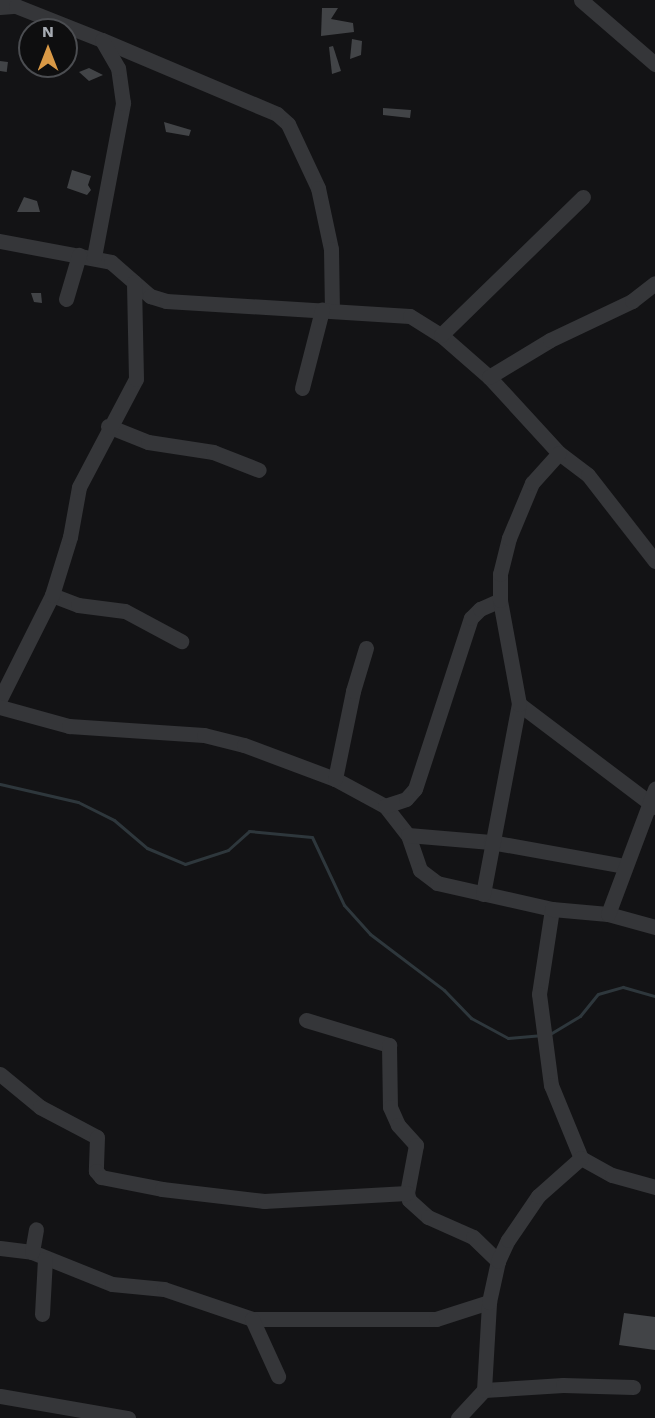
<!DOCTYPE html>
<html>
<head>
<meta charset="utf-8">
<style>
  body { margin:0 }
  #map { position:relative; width:655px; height:1418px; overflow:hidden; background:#131315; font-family:"Work Sans",sans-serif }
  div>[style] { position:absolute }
  .stream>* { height:3px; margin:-1.5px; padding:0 1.5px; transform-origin:1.5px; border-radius:1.5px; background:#2e373c }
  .building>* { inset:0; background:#424447; transform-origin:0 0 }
  .minor>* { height:15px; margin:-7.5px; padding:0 7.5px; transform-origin:7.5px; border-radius:7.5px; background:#353639 }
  span { translate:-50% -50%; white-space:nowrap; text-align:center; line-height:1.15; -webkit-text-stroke:4.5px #0e0e0f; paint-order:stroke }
  .north { position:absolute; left:18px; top:18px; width:60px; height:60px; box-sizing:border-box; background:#0e0e0f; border:2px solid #4b4d51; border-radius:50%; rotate:0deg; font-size:16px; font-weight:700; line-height:24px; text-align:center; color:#a7acb3 }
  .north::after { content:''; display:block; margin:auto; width:21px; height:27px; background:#d99946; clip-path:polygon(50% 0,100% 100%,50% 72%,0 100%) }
</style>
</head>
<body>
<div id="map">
  <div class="stream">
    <div style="left:0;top:784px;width:80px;rotate:13deg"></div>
    <div style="left:78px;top:802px;width:40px;rotate:26.6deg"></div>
    <div style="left:114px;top:820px;width:43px;rotate:40.3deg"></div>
    <div style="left:147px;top:848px;width:41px;rotate:22.8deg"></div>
    <div style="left:185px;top:864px;width:45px;rotate:-18deg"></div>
    <div style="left:228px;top:850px;width:28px;rotate:-42deg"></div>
    <div style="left:249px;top:831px;width:63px;rotate:5.4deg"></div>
    <div style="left:312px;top:837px;width:75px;rotate:64.8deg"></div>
    <div style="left:344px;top:905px;width:39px;rotate:48deg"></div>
    <div style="left:370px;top:934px;width:93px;rotate:37.1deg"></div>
    <div style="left:444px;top:990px;width:39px;rotate:46deg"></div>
    <div style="left:471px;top:1018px;width:42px;rotate:28.4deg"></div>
    <div style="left:508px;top:1038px;width:32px;rotate:-5deg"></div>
    <div style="left:550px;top:1034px;width:35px;rotate:-31deg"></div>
    <div style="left:580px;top:1016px;width:28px;rotate:-51deg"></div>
    <div style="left:598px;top:994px;width:26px;rotate:-16deg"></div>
    <div style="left:623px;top:987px;width:33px;rotate:16deg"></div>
  </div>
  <div class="building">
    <div style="clip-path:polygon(322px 8px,338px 8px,331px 19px,353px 23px,354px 32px,321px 36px)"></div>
    <div style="clip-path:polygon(352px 39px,362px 41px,361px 55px,350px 59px)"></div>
    <div style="clip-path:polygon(333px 46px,341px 71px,332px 74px,329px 47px)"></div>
    <div style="left:0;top:61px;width:8px;height:10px;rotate:7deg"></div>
    <div style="clip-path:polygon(89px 68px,103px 75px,89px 81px,79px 72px)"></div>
    <div style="clip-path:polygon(383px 108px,411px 110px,410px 118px,383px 115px)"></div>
    <div style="clip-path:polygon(164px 122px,191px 130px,189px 136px,166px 132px)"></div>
    <div style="clip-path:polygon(72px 170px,91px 176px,88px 185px,91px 190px,87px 195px,67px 188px)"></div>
    <div style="clip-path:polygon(24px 197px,37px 201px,40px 212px,17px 212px)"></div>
    <div style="clip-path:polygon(31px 293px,41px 293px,42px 303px,34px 302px)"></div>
    <div style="clip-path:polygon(624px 1313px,655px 1317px,655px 1350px,619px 1345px)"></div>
  </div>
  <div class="minor">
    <div style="left:581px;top:0;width:98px;rotate:40.9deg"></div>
    <div style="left:0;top:7px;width:16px;rotate:-4deg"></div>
    <div style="left:16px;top:6px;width:92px;rotate:21.6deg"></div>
    <div style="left:102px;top:40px;width:190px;rotate:22.9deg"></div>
    <div style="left:277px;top:114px;width:15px;rotate:42deg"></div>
    <div style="left:288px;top:124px;width:71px;rotate:64.9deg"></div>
    <div style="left:318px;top:188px;width:62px;rotate:78deg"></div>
    <div style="left:331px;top:249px;width:61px;rotate:89.1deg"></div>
    <div style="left:0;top:241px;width:113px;rotate:10.7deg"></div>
    <div style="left:111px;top:262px;width:52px;rotate:41.1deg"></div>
    <div style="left:150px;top:296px;width:17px;rotate:17deg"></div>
    <div style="left:166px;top:301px;width:244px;rotate:3.5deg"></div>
    <div style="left:410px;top:316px;width:36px;rotate:32deg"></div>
    <div style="left:441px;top:335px;width:64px;rotate:41.2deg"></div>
    <div style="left:489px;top:377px;width:103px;rotate:47.4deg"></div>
    <div style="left:559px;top:453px;width:36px;rotate:37deg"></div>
    <div style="left:588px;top:475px;width:109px;rotate:52.1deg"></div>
    <div style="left:94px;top:257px;width:157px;rotate:-79.3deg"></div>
    <div style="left:123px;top:103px;width:35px;rotate:-98deg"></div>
    <div style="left:118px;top:68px;width:32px;rotate:-120deg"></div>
    <div style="left:66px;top:299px;width:46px;rotate:-73.5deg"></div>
    <div style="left:441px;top:335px;width:198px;rotate:-44.2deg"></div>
    <div style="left:489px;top:377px;width:71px;rotate:-31.2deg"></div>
    <div style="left:550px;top:340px;width:91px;rotate:-25.4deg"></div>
    <div style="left:632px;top:301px;width:29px;rotate:-38deg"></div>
    <div style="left:302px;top:388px;width:81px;rotate:-75.6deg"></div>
    <div style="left:108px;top:426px;width:43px;rotate:21.8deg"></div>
    <div style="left:148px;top:442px;width:66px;rotate:8.7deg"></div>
    <div style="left:213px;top:452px;width:49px;rotate:21.4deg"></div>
    <div style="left:52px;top:595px;width:28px;rotate:21deg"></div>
    <div style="left:78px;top:605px;width:47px;rotate:7.3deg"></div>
    <div style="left:125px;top:611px;width:64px;rotate:28.2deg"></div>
    <div style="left:0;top:699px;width:116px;rotate:-63.4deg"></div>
    <div style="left:52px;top:595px;width:61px;rotate:-72.8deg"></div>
    <div style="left:70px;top:537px;width:51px;rotate:-79.8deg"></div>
    <div style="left:79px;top:487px;width:122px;rotate:-62.2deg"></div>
    <div style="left:136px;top:379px;width:97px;rotate:-91.2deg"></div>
    <div style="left:519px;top:704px;width:171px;rotate:37.1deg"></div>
    <div style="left:0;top:707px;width:72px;rotate:15.4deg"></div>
    <div style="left:69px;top:726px;width:135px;rotate:3.8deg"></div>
    <div style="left:204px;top:735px;width:41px;rotate:14deg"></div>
    <div style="left:244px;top:745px;width:97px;rotate:20.5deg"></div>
    <div style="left:335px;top:779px;width:57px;rotate:28.4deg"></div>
    <div style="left:385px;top:806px;width:37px;rotate:52deg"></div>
    <div style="left:408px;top:835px;width:37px;rotate:71deg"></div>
    <div style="left:420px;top:870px;width:21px;rotate:37deg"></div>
    <div style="left:437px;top:883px;width:118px;rotate:12.7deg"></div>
    <div style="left:552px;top:909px;width:86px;rotate:98.7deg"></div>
    <div style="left:539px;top:994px;width:92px;rotate:82.5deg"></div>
    <div style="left:551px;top:1085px;width:79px;rotate:67.7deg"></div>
    <div style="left:581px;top:1158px;width:35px;rotate:29deg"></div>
    <div style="left:612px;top:1175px;width:45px;rotate:15.6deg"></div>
    <div style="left:335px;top:779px;width:90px;rotate:-78.4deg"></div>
    <div style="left:353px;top:691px;width:45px;rotate:-73.2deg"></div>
    <div style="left:385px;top:806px;width:22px;rotate:-18deg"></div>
    <div style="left:406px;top:799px;width:13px;rotate:-48deg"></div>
    <div style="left:415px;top:789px;width:180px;rotate:-71.9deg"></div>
    <div style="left:471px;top:618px;width:13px;rotate:-45deg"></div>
    <div style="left:480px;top:609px;width:22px;rotate:-24deg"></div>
    <div style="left:408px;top:835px;width:83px;rotate:4.8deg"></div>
    <div style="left:491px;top:842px;width:135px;rotate:10.2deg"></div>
    <div style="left:483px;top:894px;width:193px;rotate:-79.3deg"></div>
    <div style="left:519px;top:704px;width:106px;rotate:-100.4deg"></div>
    <div style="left:500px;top:600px;width:26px;rotate:-90deg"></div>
    <div style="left:500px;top:574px;width:37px;rotate:-76deg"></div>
    <div style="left:509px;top:538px;width:60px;rotate:-67.3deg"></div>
    <div style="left:532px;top:483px;width:40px;rotate:-48deg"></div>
    <div style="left:552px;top:909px;width:56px;rotate:5.1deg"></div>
    <div style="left:608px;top:914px;width:49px;rotate:15.5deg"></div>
    <div style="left:608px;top:914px;width:134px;rotate:-69.4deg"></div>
    <div style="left:306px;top:1020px;width:87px;rotate:16.8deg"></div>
    <div style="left:389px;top:1045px;width:62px;rotate:89.1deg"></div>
    <div style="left:390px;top:1107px;width:20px;rotate:66deg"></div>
    <div style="left:398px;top:1125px;width:27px;rotate:48deg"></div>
    <div style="left:416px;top:1145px;width:49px;rotate:100.6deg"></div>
    <div style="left:407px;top:1193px;width:7px;rotate:74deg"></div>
    <div style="left:409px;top:1200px;width:25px;rotate:42deg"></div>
    <div style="left:428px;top:1217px;width:49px;rotate:24deg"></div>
    <div style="left:473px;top:1237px;width:35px;rotate:44deg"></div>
    <div style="left:0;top:1074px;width:52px;rotate:39.5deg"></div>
    <div style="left:40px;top:1107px;width:64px;rotate:27.8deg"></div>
    <div style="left:97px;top:1137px;width:34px;rotate:92deg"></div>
    <div style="left:96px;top:1171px;width:8px;rotate:50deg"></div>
    <div style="left:101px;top:1177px;width:62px;rotate:11.1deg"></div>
    <div style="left:162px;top:1189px;width:103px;rotate:6.7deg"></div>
    <div style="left:264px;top:1201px;width:143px;rotate:-3.2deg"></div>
    <div style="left:0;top:1248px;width:32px;rotate:7deg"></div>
    <div style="left:32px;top:1252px;width:86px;rotate:21.8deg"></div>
    <div style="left:112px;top:1284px;width:52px;rotate:5.5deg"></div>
    <div style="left:164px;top:1289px;width:93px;rotate:18.8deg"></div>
    <div style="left:252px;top:1319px;width:184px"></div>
    <div style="left:436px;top:1319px;width:56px;rotate:-17.8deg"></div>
    <div style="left:32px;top:1252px;width:23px;rotate:-80deg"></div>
    <div style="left:42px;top:1314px;width:55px;rotate:-86.9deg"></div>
    <div style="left:252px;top:1319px;width:63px;rotate:65.5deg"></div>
    <div style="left:484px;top:1390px;width:79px;rotate:-3.6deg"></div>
    <div style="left:563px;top:1385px;width:70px;rotate:1.6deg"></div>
    <div style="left:0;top:1396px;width:130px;rotate:9.8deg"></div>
    <div style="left:458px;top:1418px;width:38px;rotate:-47deg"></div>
    <div style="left:484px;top:1390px;width:88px;rotate:-86.7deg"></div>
    <div style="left:489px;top:1302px;width:42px;rotate:-77.6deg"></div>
    <div style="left:498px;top:1261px;width:23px;rotate:-65deg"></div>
    <div style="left:508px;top:1240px;width:53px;rotate:-55.7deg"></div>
    <div style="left:538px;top:1196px;width:57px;rotate:-41.5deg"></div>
  </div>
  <div class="north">N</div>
</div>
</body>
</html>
